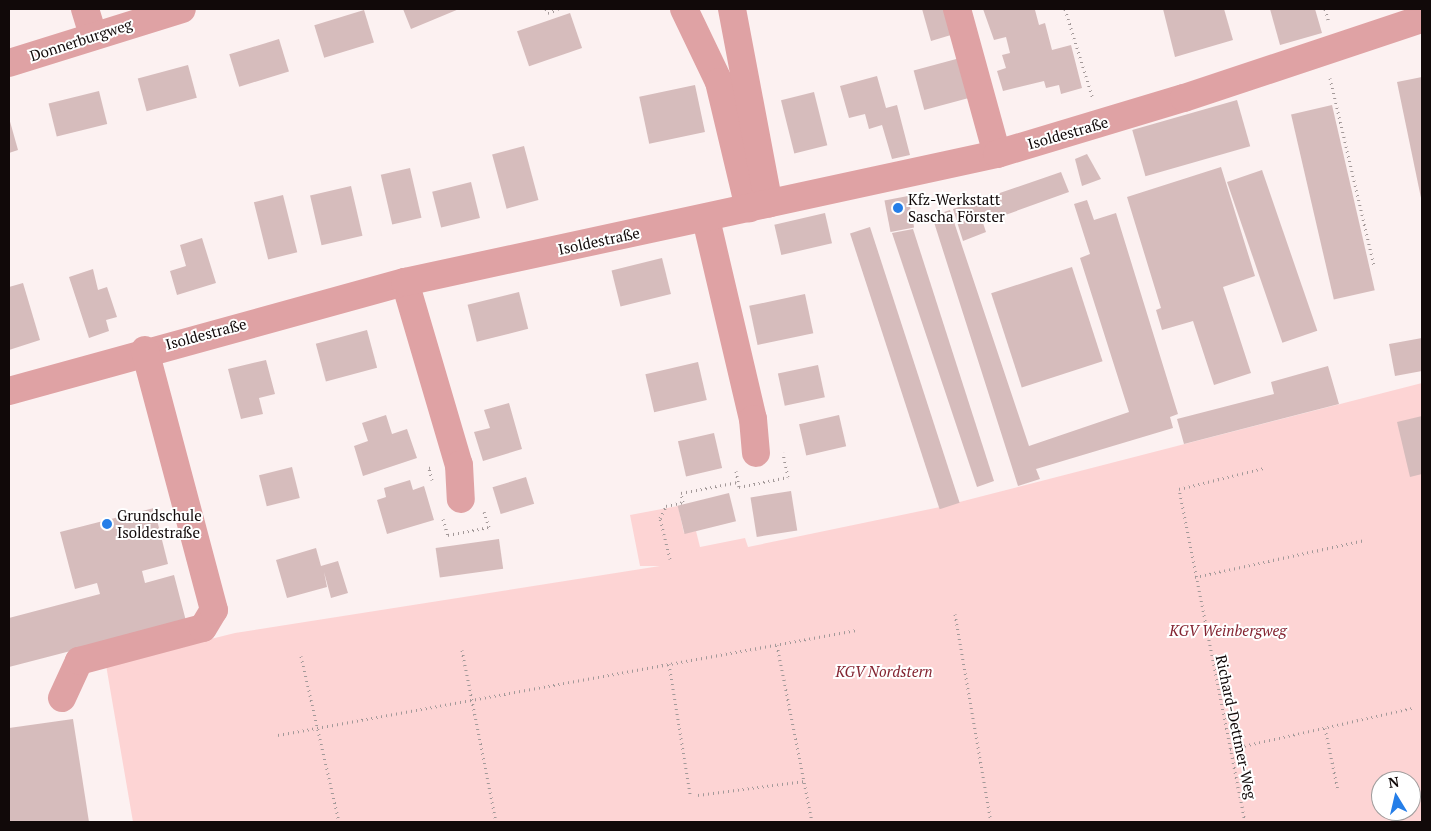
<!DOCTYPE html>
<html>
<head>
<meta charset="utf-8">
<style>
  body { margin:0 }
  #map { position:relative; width:1431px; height:831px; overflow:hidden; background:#fcf1f1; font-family:"PT Serif",serif }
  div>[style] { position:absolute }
  .green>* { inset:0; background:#fdd4d4 }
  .building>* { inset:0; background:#d6bcbc; transform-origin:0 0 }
  .path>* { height:3px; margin-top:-1.5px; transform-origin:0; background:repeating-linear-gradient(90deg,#a39999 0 1px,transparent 0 5px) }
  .minor>* { height:28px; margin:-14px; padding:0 14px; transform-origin:14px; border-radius:14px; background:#dfa2a4 }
  .dots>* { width:14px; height:14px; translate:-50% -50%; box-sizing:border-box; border:2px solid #fff; border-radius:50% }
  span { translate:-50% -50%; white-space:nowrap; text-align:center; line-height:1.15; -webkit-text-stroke:4px #fff; paint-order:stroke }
  .street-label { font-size:15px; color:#110909 }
  .poi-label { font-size:15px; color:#110909 }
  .left { translate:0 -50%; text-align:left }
  .park-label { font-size:15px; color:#842431; font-style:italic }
  .frame { position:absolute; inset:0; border:10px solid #110909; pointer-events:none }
  .north { position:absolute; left:1371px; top:771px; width:50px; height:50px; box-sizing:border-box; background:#fff; border:1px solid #a09d9d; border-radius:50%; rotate:351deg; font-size:14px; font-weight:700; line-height:20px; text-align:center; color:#110909 }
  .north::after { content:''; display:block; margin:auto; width:18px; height:22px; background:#257ee8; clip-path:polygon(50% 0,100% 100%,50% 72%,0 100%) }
</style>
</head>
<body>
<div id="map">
  <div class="green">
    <div style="clip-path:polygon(evenodd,1422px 383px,1422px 822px,133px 822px,106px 665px,235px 633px,660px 566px,640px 566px,630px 515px,678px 506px,684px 533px,696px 531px,700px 547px,745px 538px,748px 547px,940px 507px,1422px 383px,1381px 781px,1411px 781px,1411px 811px,1381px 811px,1381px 781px)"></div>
  </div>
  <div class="building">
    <div style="clip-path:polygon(403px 9px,459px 9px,411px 29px)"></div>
    <div style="clip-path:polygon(922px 9px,944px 9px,951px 35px,931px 41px)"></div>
    <div style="clip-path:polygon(983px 9px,1035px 10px,1039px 25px,1045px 23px,1052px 50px,1071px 45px,1082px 88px,1061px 94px,1059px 85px,1046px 88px,1044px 81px,1003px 91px,997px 71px,1006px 68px,1002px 55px,1010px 53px,1006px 37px,994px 40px)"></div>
    <div style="clip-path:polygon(1163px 9px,1224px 9px,1233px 40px,1175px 57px)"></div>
    <div style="clip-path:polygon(1270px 9px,1315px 9px,1322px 33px,1280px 45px)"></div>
    <div style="left:364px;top:10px;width:34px;height:52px;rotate:73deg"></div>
    <div style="left:570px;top:13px;width:37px;height:56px;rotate:71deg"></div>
    <div style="left:279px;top:39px;width:34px;height:52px;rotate:73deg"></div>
    <div style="left:960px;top:58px;width:41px;height:48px;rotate:75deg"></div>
    <div style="left:188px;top:65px;width:34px;height:52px;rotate:75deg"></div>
    <div style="clip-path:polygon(877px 76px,886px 108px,897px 105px,910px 155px,892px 159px,882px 125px,869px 129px,865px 114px,849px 118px,840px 86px)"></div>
    <div style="clip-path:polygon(1422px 77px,1422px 198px,1421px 198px,1397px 82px)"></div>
    <div style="left:695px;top:85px;width:48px;height:57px;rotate:78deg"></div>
    <div style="left:99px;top:91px;width:34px;height:52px;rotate:76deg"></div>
    <div style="left:814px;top:92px;width:55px;height:34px;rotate:76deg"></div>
    <div style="left:1237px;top:100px;width:48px;height:109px;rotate:74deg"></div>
    <div style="left:1332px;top:105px;width:190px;height:42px;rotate:77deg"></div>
    <div style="clip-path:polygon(9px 118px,18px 150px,9px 153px)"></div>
    <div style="left:524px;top:146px;width:56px;height:33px;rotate:75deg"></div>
    <div style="clip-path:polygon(1087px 154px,1101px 179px,1082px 186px,1075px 159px)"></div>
    <div style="clip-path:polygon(1221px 167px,1255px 276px,1223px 287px,1251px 373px,1214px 385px,1193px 321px,1162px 330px,1156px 310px,1161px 308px,1127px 197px)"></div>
    <div style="left:410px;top:168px;width:51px;height:30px;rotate:77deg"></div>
    <div style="left:1262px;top:170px;width:170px;height:37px;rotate:71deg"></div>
    <div style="clip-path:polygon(1061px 172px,1069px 192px,983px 223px,986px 232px,963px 241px,953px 209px)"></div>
    <div style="left:471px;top:182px;width:37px;height:40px;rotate:76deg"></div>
    <div style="left:351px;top:186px;width:51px;height:42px;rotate:77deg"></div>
    <div style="left:283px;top:195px;width:59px;height:30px;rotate:76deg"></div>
    <div style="left:908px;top:196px;width:32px;height:24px;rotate:79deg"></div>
    <div style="clip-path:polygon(1087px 200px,1094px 220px,1116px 213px,1178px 414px,1170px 417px,1173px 428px,1036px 469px,1040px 479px,1018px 486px,932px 216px,950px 210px,1029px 446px,1129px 412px,1080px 258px,1090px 254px,1074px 204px)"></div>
    <div style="left:825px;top:213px;width:31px;height:52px;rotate:77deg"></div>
    <div style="left:870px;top:227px;width:290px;height:21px;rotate:72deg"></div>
    <div style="clip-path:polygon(913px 229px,994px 481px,977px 487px,892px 233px)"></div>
    <div style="clip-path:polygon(202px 238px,216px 283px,177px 295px,170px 271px,186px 266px,180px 245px)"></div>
    <div style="left:662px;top:258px;width:37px;height:52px;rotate:76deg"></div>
    <div style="left:1072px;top:267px;width:99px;height:85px;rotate:72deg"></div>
    <div style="clip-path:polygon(93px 269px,98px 290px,107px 287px,117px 317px,106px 320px,109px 331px,89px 338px,69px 277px)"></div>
    <div style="clip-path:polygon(23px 283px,40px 340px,9px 350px,9px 287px)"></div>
    <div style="left:519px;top:292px;width:38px;height:53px;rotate:76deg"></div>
    <div style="left:805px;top:294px;width:40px;height:57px;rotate:78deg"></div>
    <div style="left:367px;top:330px;width:39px;height:53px;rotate:75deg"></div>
    <div style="clip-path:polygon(1422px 338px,1422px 371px,1395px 376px,1389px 344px)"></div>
    <div style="clip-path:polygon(266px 360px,275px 394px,259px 398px,263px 414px,241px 419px,228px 369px)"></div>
    <div style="left:698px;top:362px;width:39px;height:54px;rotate:77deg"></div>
    <div style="left:818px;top:365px;width:33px;height:41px;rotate:78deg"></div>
    <div style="clip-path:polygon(1328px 366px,1339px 404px,1184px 444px,1177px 419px,1274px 394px,1271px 382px)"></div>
    <div style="clip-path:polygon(509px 403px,522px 449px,483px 461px,474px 432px,490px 428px,484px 410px)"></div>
    <div style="clip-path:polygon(386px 415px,392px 434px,407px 429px,417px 458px,363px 476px,354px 446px,368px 441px,362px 423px)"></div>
    <div style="left:839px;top:415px;width:32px;height:41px;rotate:77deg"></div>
    <div style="clip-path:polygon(1422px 416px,1422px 474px,1410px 477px,1397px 422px)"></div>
    <div style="left:714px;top:433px;width:36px;height:37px;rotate:77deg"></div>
    <div style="left:292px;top:467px;width:32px;height:34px;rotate:76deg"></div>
    <div style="left:526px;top:477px;width:28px;height:35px;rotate:73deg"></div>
    <div style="clip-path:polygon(410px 480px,413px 490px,424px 486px,434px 520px,387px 534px,377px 500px,386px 497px,384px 488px)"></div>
    <div style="left:791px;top:491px;width:40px;height:41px;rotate:81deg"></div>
    <div style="left:729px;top:493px;width:29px;height:53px;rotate:76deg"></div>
    <div style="clip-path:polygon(154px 508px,168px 564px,142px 571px,145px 583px,174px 575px,186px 621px,9px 667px,9px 618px,100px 594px,97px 583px,75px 589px,60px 532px)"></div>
    <div style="left:499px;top:539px;width:30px;height:64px;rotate:82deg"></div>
    <div style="clip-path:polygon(316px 548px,321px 566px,338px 561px,348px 593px,331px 598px,324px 572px,327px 587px,287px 598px,276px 560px)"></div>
    <div style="clip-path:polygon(73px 719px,89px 822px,9px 822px,9px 728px)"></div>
  </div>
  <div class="path">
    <div style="left:546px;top:9px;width:4px;rotate:63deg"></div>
    <div style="left:548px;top:13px;width:11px;rotate:-22deg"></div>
    <div style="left:1065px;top:9px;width:94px;rotate:72.7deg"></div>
    <div style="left:1325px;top:9px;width:14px;rotate:73deg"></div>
    <div style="left:1330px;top:78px;width:193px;rotate:76.8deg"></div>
    <div style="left:736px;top:471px;width:16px;rotate:79deg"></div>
    <div style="left:739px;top:487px;width:50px;rotate:-11.5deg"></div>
    <div style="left:788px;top:477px;width:25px;rotate:-102deg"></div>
    <div style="left:432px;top:480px;width:12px;rotate:-104deg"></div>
    <div style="left:429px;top:468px;width:4px;rotate:-14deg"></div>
    <div style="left:443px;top:519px;width:17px;rotate:73deg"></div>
    <div style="left:448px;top:535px;width:42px;rotate:-11deg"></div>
    <div style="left:489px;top:527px;width:16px;rotate:-108deg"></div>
    <div style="left:670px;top:559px;width:42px;rotate:-103.7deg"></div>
    <div style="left:660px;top:518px;width:13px;rotate:-63deg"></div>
    <div style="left:666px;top:506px;width:17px;rotate:-13deg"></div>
    <div style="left:683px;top:502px;width:9px;rotate:-103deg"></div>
    <div style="left:681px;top:493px;width:58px;rotate:-10.9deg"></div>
    <div style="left:1195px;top:577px;width:174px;rotate:-12.3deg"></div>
    <div style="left:955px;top:614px;width:211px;rotate:80.2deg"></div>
    <div style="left:777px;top:645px;width:180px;rotate:78.8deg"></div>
    <div style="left:462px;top:650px;width:175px;rotate:78.8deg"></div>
    <div style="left:301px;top:656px;width:170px;rotate:77.1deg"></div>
    <div style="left:669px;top:664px;width:132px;rotate:80.8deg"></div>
    <div style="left:1325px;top:728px;width:64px;rotate:78.3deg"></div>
    <div style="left:278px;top:735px;width:588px;rotate:-10.28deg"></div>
    <div style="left:1230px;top:749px;width:187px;rotate:-12.7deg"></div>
    <div style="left:698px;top:795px;width:108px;rotate:-7.5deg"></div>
    <div style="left:1245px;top:822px;width:339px;rotate:-101.2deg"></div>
    <div style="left:1179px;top:489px;width:88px;rotate:-13.9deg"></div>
  </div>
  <div class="minor">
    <div style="left:85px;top:9px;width:28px;rotate:73deg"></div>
    <div style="left:684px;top:9px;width:81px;rotate:64.4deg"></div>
    <div style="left:719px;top:82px;width:130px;rotate:76.6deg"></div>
    <div style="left:732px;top:9px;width:198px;rotate:79.3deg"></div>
    <div style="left:957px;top:9px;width:150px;rotate:74.6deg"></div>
    <div style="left:9px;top:63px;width:181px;rotate:-17.3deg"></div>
    <div style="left:706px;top:219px;width:205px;rotate:76.8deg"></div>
    <div style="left:753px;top:419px;width:34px;rotate:85deg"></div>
    <div style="left:405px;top:282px;width:191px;rotate:73.6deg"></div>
    <div style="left:459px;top:465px;width:34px;rotate:87deg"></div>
    <div style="left:9px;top:391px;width:411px;rotate:-15.4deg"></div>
    <div style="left:405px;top:282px;width:606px;rotate:-12.2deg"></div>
    <div style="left:997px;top:154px;width:195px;rotate:-16.7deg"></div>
    <div style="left:1184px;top:98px;width:251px;rotate:-18.4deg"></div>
    <div style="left:62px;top:698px;width:41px;rotate:-65.3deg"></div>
    <div style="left:79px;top:661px;width:128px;rotate:-14.9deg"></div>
    <div style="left:203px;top:628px;width:21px;rotate:-59deg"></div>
    <div style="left:214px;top:610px;width:269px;rotate:-104.9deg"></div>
  </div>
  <div class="dots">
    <div style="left:898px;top:208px;background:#257ee8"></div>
    <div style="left:107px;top:524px;background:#257ee8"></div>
  </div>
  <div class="street-label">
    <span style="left:81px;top:40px;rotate:-18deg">Donnerburgweg</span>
    <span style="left:1068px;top:133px;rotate:-16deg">Isoldestraße</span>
    <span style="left:599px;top:241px;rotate:-12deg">Isoldestraße</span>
    <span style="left:206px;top:334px;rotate:-15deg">Isoldestraße</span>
    <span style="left:1236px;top:727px;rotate:78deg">Richard-Dettmer-Weg</span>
  </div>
  <div class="poi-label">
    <span class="left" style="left:908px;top:208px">Kfz-Werkstatt<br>Sascha Förster</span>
    <span class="left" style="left:117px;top:524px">Grundschule<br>Isoldestraße</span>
  </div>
  <div class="park-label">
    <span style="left:1228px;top:631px">KGV Weinbergweg</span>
    <span style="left:884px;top:672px">KGV Nordstern</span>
  </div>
  <div class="frame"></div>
  <div class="north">N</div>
</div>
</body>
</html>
